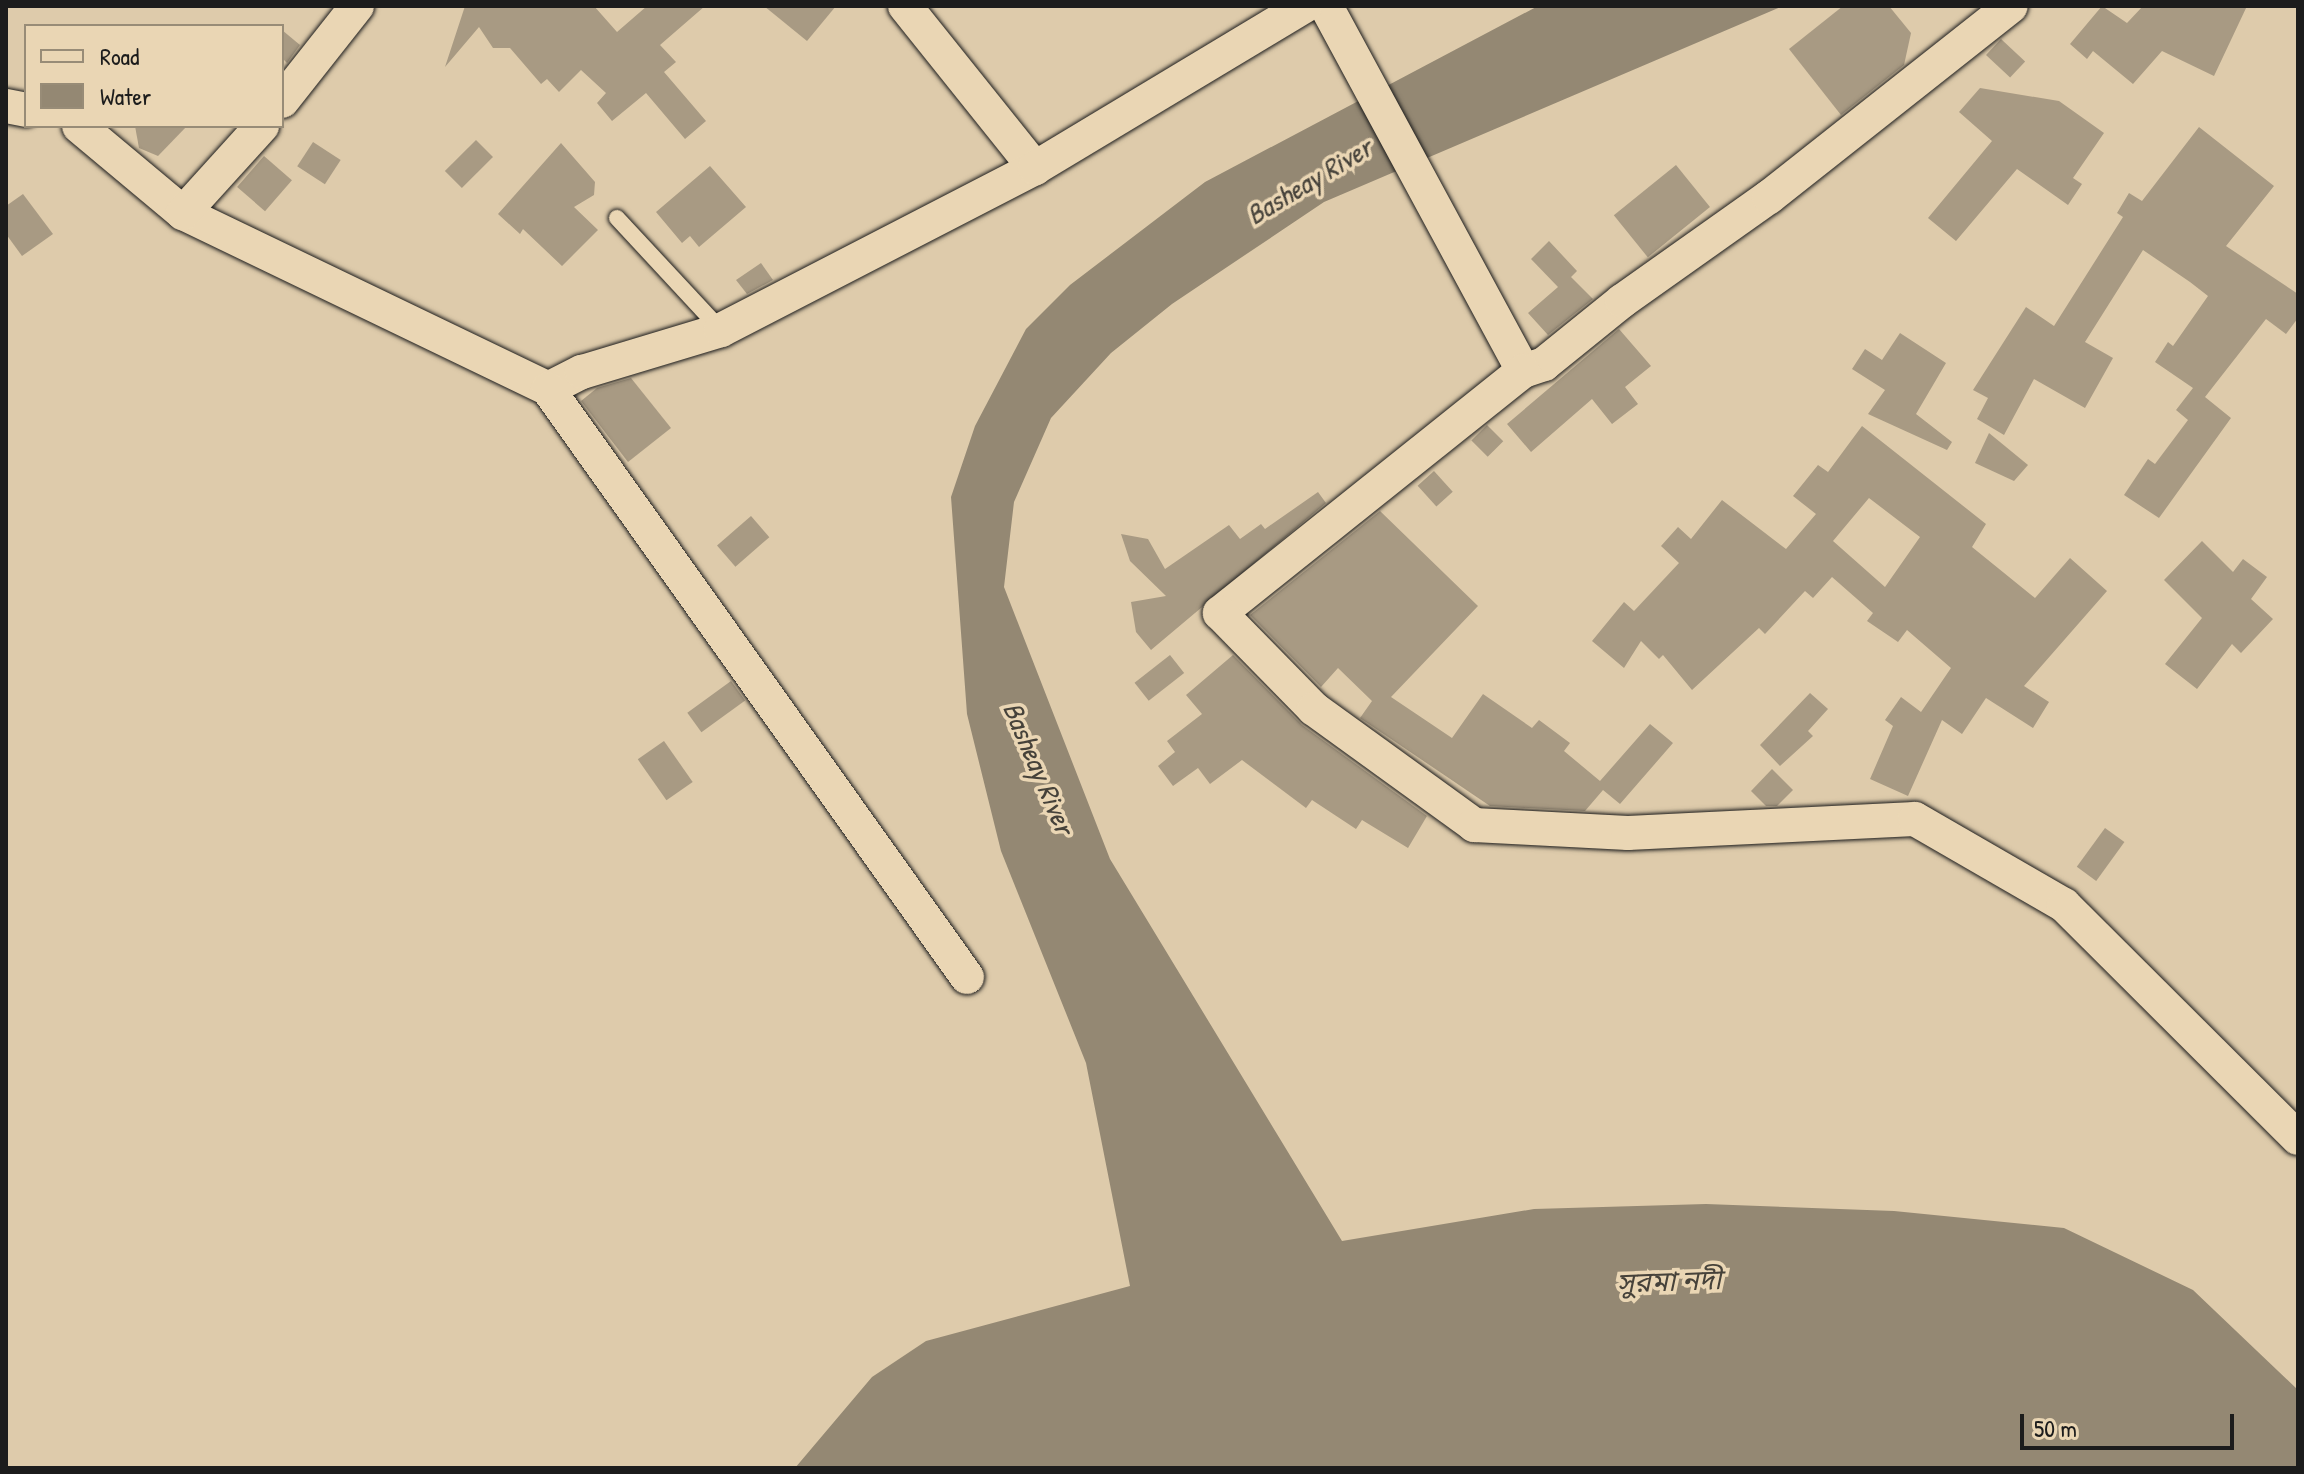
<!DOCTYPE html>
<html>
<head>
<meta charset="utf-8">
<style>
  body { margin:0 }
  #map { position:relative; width:2304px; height:1474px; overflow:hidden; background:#decbab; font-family:"Patrick Hand","Noto Sans Bengali",sans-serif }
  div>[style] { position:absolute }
  .water>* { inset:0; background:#948873 }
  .building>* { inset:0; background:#a89a83; transform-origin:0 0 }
  .roads { filter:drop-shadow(0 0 2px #1c1c1c) drop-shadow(0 0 2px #1c1c1c) }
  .lane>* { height:16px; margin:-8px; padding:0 8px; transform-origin:8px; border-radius:8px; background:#ead6b4 }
  .street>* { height:34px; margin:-17px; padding:0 17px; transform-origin:17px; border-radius:17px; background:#ead6b4 }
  span { translate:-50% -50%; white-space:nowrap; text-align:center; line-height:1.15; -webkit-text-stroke:7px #ead6b4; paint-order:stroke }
  .water-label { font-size:28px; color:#46423a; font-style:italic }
  .frame { position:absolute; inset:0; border:8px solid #1c1c1c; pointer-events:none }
  .legend { position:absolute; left:24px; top:24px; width:260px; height:104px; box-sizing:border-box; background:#ead6b4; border:2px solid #988c77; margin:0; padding:10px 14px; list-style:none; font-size:24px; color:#1c1c1c }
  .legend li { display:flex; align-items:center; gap:16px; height:40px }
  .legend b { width:40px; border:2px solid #988c77 }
  .scale { position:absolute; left:2020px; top:1414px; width:214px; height:36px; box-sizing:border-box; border:4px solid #1c1c1c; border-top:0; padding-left:10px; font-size:24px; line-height:28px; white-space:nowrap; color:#1c1c1c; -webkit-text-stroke:6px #ead6b4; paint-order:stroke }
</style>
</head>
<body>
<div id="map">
  <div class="water">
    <div style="clip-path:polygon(1538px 6px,1783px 6px,1324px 202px,1172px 304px,1111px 353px,1051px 418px,1014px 502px,1004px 587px,1110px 859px,1342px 1241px,1534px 1209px,1706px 1204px,1894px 1211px,2064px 1228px,2193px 1290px,2298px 1390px,2298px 1468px,795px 1468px,872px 1377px,926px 1341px,1130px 1286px,1086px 1063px,1001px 851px,967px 714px,951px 497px,975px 426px,1026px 329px,1070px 285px,1205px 182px)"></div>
  </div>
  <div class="building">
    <div style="clip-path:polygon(465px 6px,594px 6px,617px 32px,647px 6px,705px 6px,660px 45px,676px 62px,664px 72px,706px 121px,685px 139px,646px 93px,612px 121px,597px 103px,606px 93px,581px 70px,559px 92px,547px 79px,541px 84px,510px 48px,493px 48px,479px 27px,445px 67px)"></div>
    <div style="clip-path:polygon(764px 6px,836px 6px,807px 41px)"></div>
    <div style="clip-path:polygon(1843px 6px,1889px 6px,1911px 33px,1904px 65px,1841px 115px,1789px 49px)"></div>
    <div style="clip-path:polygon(2102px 6px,2127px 23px,2143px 6px,2247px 6px,2214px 76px,2162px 51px,2133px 84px,2093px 51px,2087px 59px,2070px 44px)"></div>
    <div style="clip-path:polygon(282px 30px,300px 45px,287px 63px,282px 58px)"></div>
    <div style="left:2001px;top:39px;width:33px;height:22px;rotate:43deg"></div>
    <div style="clip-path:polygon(1980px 88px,2059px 101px,2104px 133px,2073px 178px,2082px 184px,2068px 205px,2017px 169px,1956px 241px,1928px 218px,1992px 141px,1959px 112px)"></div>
    <div style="clip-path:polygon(135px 126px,187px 126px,158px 156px,139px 148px)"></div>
    <div style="clip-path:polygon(2199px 127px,2274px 186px,2226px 246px,2298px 294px,2298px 318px,2286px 334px,2266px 319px,2205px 397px,2231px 418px,2159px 518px,2124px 495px,2148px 459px,2155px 464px,2188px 420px,2176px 410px,2193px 388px,2155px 362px,2168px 342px,2173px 346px,2208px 296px,2190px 282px,2143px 250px,2085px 342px,2113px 358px,2085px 408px,2034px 379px,2004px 435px,1977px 419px,1988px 398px,1973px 390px,2026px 307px,2054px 326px,2123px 217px,2117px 213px,2129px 193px,2142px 201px)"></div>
    <div style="left:476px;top:140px;width:24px;height:44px;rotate:45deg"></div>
    <div style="left:313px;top:142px;width:33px;height:29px;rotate:33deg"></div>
    <div style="clip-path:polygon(561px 143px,595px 182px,594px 195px,574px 207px,598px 230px,562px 266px,523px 229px,520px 234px,498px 214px)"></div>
    <div style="left:264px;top:156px;width:37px;height:41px;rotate:41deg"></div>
    <div style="left:1676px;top:165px;width:54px;height:80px;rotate:51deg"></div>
    <div style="clip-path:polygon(710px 166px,746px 207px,699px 247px,690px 236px,682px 243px,656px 212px)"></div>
    <div style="clip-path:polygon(23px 194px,53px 234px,22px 256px,6px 234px,6px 206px)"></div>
    <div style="clip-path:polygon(1549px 241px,1577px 271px,1571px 277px,1593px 299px,1548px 335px,1528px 313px,1558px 287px,1531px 259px)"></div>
    <div style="clip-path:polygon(761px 263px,773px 280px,747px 294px,736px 280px)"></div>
    <div style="clip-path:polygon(1619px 329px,1651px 366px,1625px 387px,1638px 404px,1612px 424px,1592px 399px,1531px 452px,1507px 424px)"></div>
    <div style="clip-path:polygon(1900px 333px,1946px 363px,1916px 414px,1952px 442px,1947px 450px,1868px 414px,1885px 390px,1852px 369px,1865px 349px,1882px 360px)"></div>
    <div style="clip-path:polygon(631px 378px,671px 428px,628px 462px,581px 401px,597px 388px)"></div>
    <div style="left:1487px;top:425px;width:23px;height:22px;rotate:45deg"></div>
    <div style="clip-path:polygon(evenodd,1862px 426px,1986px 524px,1972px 547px,2035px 598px,2070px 558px,2107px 591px,2024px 686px,2049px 702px,2033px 728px,1986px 698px,1962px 734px,1942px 720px,1908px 796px,1870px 779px,1893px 726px,1885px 720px,1901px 697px,1921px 712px,1951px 668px,1907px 630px,1898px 642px,1867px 621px,1873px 613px,1832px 577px,1813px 598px,1805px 591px,1765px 634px,1759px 628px,1692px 690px,1663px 655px,1659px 659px,1641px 641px,1624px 668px,1592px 641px,1624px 602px,1634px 611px,1679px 563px,1661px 546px,1678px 527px,1691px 539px,1722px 500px,1786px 549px,1816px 514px,1793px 496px,1818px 465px,1828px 472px,1862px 426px,1869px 498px,1920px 537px,1885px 587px,1833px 541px,1869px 498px)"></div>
    <div style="clip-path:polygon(1989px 433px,2028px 465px,2014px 481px,1975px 463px)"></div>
    <div style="left:1434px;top:471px;width:28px;height:22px;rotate:48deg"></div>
    <div style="clip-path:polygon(1318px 492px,1326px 503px,1151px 650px,1136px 632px,1131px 602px,1166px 596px,1130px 561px,1121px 534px,1148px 539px,1165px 569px,1229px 525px,1240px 539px,1261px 524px,1265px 529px)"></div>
    <div style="clip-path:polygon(1380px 511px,1478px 606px,1391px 697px,1452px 738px,1483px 694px,1532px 728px,1539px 720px,1570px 743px,1564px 751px,1600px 781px,1650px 724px,1673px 743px,1620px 804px,1603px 790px,1585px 811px,1490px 806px,1360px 718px,1372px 701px,1338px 668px,1321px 687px,1250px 615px)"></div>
    <div style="left:751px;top:516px;width:28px;height:45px;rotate:49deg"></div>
    <div style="clip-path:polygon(2202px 541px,2233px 572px,2243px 559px,2267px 577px,2251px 599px,2273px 619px,2241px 653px,2232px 644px,2197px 689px,2165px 664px,2202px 618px,2164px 580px)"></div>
    <div style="left:1170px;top:655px;width:23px;height:45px;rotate:52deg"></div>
    <div style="clip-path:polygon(1233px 655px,1302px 725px,1427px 816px,1408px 848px,1362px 820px,1356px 829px,1312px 800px,1306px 808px,1242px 760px,1210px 784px,1198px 768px,1173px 786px,1158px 766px,1175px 752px,1167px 741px,1202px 714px,1186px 695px)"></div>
    <div style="left:731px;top:681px;width:24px;height:54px;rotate:54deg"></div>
    <div style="clip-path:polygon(1810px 693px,1828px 709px,1808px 731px,1813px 736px,1780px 766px,1760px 745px)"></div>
    <div style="left:664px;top:741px;width:50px;height:32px;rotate:55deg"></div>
    <div style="clip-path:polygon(1772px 769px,1793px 790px,1777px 806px,1766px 806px,1751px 791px)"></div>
    <div style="left:2105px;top:828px;width:24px;height:48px;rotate:36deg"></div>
  </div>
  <div class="roads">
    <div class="lane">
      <div style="left:617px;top:218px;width:153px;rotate:47.1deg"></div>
    </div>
    <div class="street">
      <div style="left:905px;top:6px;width:208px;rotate:51.3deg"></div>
      <div style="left:1326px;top:6px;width:415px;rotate:61.6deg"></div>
      <div style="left:1523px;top:371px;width:22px;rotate:-18deg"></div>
      <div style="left:1544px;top:364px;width:100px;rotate:-38.9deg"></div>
      <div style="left:1622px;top:301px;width:180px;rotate:-35.3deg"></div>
      <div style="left:1769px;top:197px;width:308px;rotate:-38.3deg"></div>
      <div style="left:282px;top:101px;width:121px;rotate:-51.7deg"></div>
      <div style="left:6px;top:106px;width:20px;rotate:11deg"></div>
      <div style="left:79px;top:126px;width:136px;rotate:39.9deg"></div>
      <div style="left:183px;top:213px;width:405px;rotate:25.7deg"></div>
      <div style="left:548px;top:389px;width:38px;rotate:-27deg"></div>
      <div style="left:582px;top:372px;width:145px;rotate:-16.8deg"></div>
      <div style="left:721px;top:330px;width:353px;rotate:-27.3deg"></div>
      <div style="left:1035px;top:168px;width:315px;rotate:-31deg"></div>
      <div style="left:183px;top:213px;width:118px;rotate:-47.8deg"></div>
      <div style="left:1523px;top:371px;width:388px;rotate:141.4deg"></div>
      <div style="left:1220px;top:613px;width:134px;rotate:45.6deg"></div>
      <div style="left:1314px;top:709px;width:198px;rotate:35.9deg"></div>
      <div style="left:1474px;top:825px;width:154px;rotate:3deg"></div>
      <div style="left:1628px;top:833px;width:287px;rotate:-2.8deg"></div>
      <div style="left:1915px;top:819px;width:172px;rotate:30deg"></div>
      <div style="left:2064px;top:905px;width:330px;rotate:44.9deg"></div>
      <div style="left:548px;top:389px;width:722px;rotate:54.53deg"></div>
    </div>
  </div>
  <div class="water-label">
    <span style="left:1309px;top:181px;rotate:-31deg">Basheay River</span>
    <span style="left:1039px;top:768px;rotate:67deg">Basheay River</span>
    <span style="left:1669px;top:1281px;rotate:-2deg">সুরমা নদী</span>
  </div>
  <div class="frame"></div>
  <ul class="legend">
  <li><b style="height:10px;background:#ead6b4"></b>Road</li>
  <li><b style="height:22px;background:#948873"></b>Water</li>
  </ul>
  <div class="scale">50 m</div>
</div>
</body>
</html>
